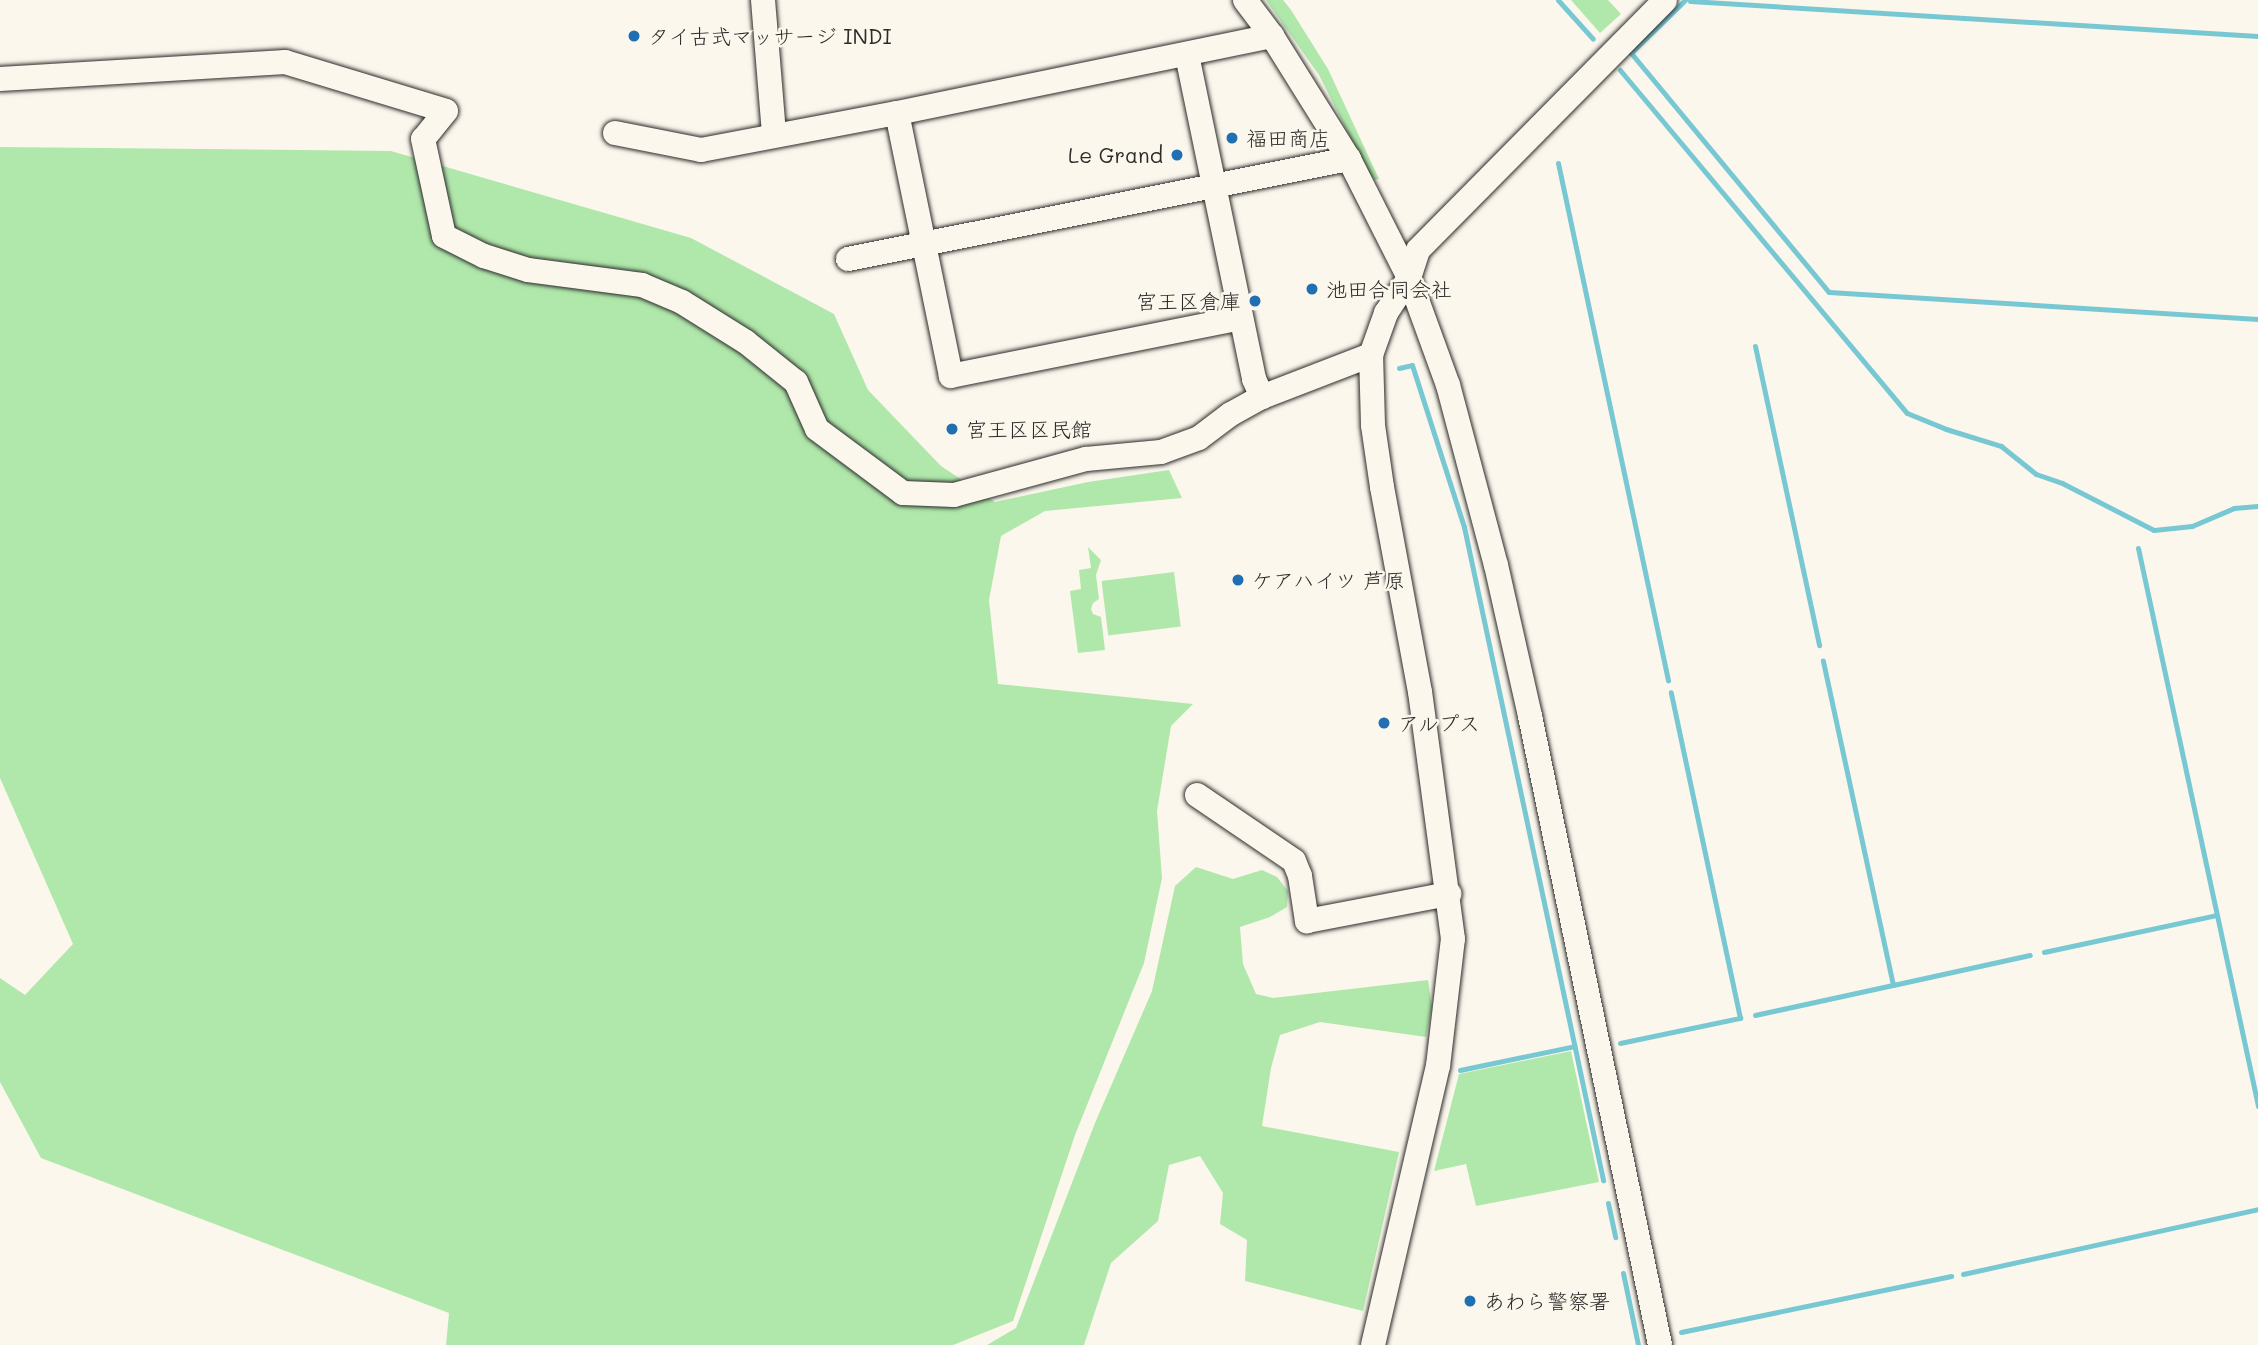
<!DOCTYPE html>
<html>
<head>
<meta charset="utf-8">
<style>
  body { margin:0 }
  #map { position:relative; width:2258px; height:1345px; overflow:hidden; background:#fbf7ec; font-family:Mali,"Klee One",sans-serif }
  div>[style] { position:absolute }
  .green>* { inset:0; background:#b0e8ab; transform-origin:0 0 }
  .stream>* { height:5px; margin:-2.5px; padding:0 2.5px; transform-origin:2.5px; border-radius:2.5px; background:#78c8d3 }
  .roads { filter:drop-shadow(0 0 2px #2b2b2b) drop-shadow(0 0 2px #2b2b2b) }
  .minor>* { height:24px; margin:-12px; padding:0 12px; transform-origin:12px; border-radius:12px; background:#fbf7ec }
  .dots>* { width:19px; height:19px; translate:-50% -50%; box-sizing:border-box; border:4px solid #fbf7ec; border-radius:50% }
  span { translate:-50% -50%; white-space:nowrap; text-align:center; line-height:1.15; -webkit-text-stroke:5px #fbf7ec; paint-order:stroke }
  .poi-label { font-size:21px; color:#2b2b2b }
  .left { translate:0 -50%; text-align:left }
  .right { translate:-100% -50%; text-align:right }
</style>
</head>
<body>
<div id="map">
  <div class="green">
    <div style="clip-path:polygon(1266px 0,1283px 0,1291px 10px,1328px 69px,1379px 179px,1375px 180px,1368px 173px,1319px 75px)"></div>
    <div style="clip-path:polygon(1571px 0,1608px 0,1621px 14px,1600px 33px)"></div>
    <div style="clip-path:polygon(0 147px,391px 151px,691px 238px,834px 314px,868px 390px,941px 466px,995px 502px,1088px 482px,1169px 470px,1182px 498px,1045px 511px,1001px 536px,989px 600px,998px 684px,1193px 704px,1171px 726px,1157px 811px,1162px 878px,1144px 963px,1075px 1135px,1013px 1321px,953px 1345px,446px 1345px,449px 1313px,41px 1158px,0 1082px,0 978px,25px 995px,73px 944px,0 778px)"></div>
    <div style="clip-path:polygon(1088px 547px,1101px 560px,1096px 575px,1099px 599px,1093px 603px,1091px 609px,1093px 614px,1101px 617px,1105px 650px,1078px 653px,1070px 591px,1081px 589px,1079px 570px,1091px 568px)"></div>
    <div style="left:1174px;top:572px;width:55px;height:73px;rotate:83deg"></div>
    <div style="clip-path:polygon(1196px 867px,1233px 879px,1262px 870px,1277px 877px,1288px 891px,1287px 907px,1270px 917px,1240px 927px,1243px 964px,1256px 994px,1273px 998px,1428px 980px,1432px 1007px,1426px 1037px,1320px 1022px,1280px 1035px,1271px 1068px,1262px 1126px,1399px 1152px,1363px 1311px,1245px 1281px,1247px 1240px,1220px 1224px,1223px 1193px,1200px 1156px,1169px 1165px,1158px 1221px,1111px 1263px,1084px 1345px,987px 1345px,1016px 1328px,1095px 1123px,1152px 991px,1175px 886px)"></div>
    <div style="clip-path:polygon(1571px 1051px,1599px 1182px,1476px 1206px,1466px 1164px,1434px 1171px,1459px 1074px)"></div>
  </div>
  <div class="stream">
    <div style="left:1558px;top:0;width:52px;rotate:48.1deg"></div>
    <div style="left:1685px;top:0;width:76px;rotate:135.5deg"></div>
    <div style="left:1631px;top:53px;width:310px;rotate:50.4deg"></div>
    <div style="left:1829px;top:292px;width:430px;rotate:3.6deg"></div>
    <div style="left:1690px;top:1px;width:569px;rotate:3.53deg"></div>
    <div style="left:1620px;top:70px;width:447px;rotate:50.1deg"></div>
    <div style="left:1907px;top:413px;width:42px;rotate:22.3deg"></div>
    <div style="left:1946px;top:429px;width:58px;rotate:17.2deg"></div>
    <div style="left:2001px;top:446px;width:45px;rotate:38.7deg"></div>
    <div style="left:2036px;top:474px;width:28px;rotate:19deg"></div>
    <div style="left:2062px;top:483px;width:103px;rotate:27.1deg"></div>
    <div style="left:2154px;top:530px;width:38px;rotate:-6deg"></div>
    <div style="left:2192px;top:526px;width:46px;rotate:-23.2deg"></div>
    <div style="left:2234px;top:508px;width:24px;rotate:-5deg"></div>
    <div style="left:1558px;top:163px;width:529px;rotate:77.99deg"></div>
    <div style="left:1755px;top:346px;width:306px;rotate:77.9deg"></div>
    <div style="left:1399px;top:368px;width:13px;rotate:-13deg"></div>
    <div style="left:1412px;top:365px;width:170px;rotate:72.2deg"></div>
    <div style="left:1464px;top:527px;width:668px;rotate:77.98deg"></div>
    <div style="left:2138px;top:548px;width:571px;rotate:77.86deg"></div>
    <div style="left:2044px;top:952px;width:176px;rotate:-12.1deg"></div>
    <div style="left:1893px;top:985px;width:140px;rotate:-12.4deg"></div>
    <div style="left:1755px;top:1015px;width:141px;rotate:-12.3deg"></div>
    <div style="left:1893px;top:985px;width:332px;rotate:-102.2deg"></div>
    <div style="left:1620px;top:1043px;width:123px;rotate:-11.8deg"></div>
    <div style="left:1740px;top:1018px;width:333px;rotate:-102deg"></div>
    <div style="left:1460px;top:1070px;width:117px;rotate:-11.8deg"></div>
    <div style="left:1608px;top:1203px;width:35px;rotate:78deg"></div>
    <div style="left:1623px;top:1273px;width:74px;rotate:78.2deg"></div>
    <div style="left:1963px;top:1274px;width:302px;rotate:-12.4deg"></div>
    <div style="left:1681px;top:1332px;width:276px;rotate:-11.7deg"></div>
  </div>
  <div class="roads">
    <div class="minor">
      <div style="left:763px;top:0;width:135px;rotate:85.3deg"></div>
      <div style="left:1245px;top:0;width:45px;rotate:53.1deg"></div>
      <div style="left:1272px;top:36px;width:145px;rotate:58deg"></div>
      <div style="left:1349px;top:159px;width:133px;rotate:63.2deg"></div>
      <div style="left:1409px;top:278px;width:114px;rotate:70deg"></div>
      <div style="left:1448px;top:385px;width:186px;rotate:75.1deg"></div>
      <div style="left:1496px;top:565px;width:155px;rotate:77.3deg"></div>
      <div style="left:1530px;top:716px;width:642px;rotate:78.32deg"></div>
      <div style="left:1187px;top:55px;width:331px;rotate:78.3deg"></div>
      <div style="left:1254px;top:379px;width:20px;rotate:66deg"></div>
      <div style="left:0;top:79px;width:286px;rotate:-3.4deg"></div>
      <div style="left:285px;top:62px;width:168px;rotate:16.9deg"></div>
      <div style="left:446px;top:111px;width:36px;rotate:129deg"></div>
      <div style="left:423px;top:139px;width:99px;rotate:77.8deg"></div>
      <div style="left:444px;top:236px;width:45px;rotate:26.6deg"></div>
      <div style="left:484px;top:256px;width:46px;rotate:17.7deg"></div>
      <div style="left:528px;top:270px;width:115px;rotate:7.5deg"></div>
      <div style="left:642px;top:285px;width:43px;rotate:23deg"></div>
      <div style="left:682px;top:302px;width:75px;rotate:32deg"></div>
      <div style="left:746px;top:342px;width:64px;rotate:38.7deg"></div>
      <div style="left:796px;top:382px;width:51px;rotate:65.9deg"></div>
      <div style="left:817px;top:429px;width:107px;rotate:36.7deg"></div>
      <div style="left:903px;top:493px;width:51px;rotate:2.2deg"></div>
      <div style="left:954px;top:495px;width:137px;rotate:-15.3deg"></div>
      <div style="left:1086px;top:459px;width:75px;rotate:-5.3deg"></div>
      <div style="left:1161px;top:452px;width:40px;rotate:-20.2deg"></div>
      <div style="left:1199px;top:438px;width:40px;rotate:-37deg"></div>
      <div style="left:1231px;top:414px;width:35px;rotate:-29deg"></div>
      <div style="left:1262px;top:397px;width:117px;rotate:-21.1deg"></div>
      <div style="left:615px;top:133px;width:88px;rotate:11.2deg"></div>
      <div style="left:701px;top:150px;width:199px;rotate:-10.7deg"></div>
      <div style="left:848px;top:259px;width:511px;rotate:-11.29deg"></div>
      <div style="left:1241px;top:318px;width:296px;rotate:168.7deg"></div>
      <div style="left:951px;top:376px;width:268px;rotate:-101.6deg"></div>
      <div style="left:897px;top:113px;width:383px;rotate:-11.6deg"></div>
      <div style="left:1197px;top:795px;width:117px;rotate:34.2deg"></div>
      <div style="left:1294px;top:861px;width:16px;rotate:68deg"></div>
      <div style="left:1300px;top:876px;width:46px;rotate:81.2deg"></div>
      <div style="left:1307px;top:921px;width:145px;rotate:-10.8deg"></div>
      <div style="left:1373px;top:1345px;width:286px;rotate:-76.9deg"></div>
      <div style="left:1438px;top:1066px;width:128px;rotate:-83.3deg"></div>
      <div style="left:1453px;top:939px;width:249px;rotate:-97.6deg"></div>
      <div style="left:1420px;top:692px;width:208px;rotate:-100.5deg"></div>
      <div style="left:1382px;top:487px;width:63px;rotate:-98.3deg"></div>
      <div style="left:1373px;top:425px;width:70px;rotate:-91.6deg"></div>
      <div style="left:1371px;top:355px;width:45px;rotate:-70.3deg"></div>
      <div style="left:1386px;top:313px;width:42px;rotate:-56.7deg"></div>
      <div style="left:1409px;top:278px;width:29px;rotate:-72deg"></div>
      <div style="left:1418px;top:250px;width:351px;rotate:-45.3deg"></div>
    </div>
  </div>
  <div class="dots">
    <div style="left:634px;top:36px;background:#1f6fb2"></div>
    <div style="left:1232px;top:138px;background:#1f6fb2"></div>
    <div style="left:1177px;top:155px;background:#1f6fb2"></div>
    <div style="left:1312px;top:289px;background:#1f6fb2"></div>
    <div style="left:1255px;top:301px;background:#1f6fb2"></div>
    <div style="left:952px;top:429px;background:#1f6fb2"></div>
    <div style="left:1238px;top:580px;background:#1f6fb2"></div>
    <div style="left:1384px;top:723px;background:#1f6fb2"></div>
    <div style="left:1470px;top:1301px;background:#1f6fb2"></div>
  </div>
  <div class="poi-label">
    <span class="left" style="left:648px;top:36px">タイ古式マッサージ INDI</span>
    <span class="left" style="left:1246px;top:138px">福田商店</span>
    <span class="right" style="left:1163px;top:155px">Le Grand</span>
    <span class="left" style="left:1326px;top:289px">池田合同会社</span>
    <span class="right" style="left:1241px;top:301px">宮王区倉庫</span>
    <span class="left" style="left:966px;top:429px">宮王区区民館</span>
    <span class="left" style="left:1252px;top:580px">ケアハイツ 芦原</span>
    <span class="left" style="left:1398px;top:723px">アルプス</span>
    <span class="left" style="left:1484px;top:1301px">あわら警察署</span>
  </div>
</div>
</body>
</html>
